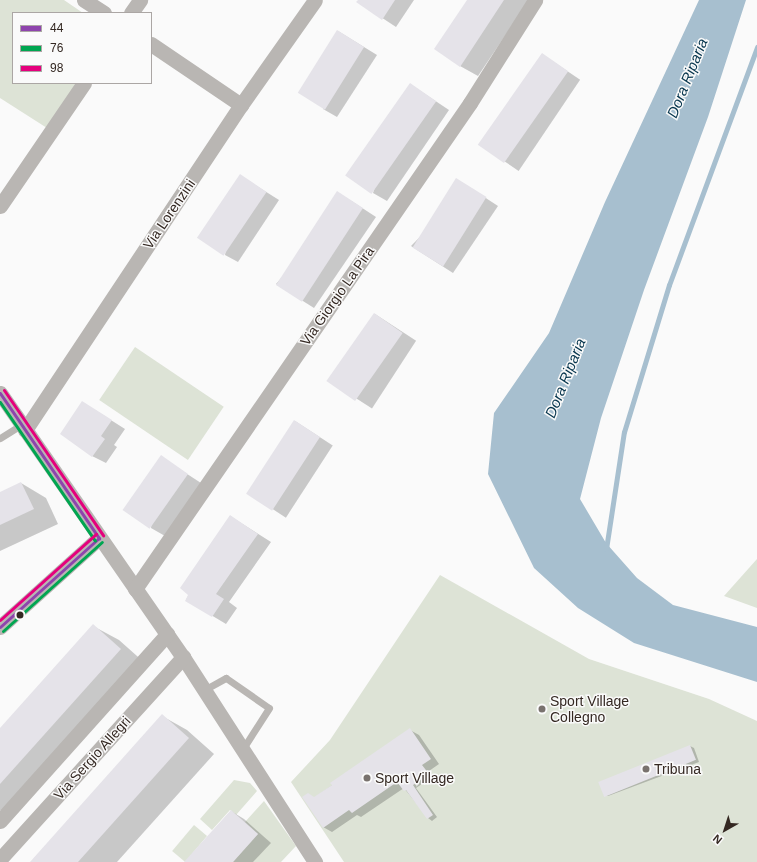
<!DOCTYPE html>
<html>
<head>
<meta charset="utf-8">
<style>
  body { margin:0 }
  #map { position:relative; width:757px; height:862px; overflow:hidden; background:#fafafa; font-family:Helvetica,sans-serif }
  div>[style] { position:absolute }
  .green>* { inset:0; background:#dde3d6; transform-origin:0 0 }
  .water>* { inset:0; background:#a7bfcf }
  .shadow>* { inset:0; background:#0003; transform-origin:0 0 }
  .stream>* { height:5px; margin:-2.5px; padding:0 2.5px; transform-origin:2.5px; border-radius:2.5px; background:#a7bfcf }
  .building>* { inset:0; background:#e5e3e9; transform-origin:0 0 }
  .service>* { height:7px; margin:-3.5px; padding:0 3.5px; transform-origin:3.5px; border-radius:3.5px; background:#b9b6b3 }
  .minor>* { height:15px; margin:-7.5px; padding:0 7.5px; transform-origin:7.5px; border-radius:7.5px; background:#b9b6b3 }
  .bus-1>* { height:3px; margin:-1.5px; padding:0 1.5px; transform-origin:1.5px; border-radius:1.5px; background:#8e44ad }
  .bus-2>* { height:3px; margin:-1.5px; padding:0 1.5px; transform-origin:1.5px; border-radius:1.5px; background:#00a651 }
  .bus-3>* { height:3px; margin:-1.5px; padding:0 1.5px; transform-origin:1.5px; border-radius:1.5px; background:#e5007d }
  .dots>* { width:11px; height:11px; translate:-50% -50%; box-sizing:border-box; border:2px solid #fafafa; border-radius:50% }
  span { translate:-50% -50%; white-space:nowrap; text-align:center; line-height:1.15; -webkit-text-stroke:3px #fafafa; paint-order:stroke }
  .street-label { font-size:14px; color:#342822 }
  .poi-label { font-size:14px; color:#342822 }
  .left { translate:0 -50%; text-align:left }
  .water-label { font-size:15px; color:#06354d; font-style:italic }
  .legend { position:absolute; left:12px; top:12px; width:140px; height:72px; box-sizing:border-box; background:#fafafa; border:1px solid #aba6a4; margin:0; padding:5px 7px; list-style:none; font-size:12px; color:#342822 }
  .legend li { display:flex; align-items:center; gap:8px; height:20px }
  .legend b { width:20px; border:1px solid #aba6a4 }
  .north { position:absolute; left:705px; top:810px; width:40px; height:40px; -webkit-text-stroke:3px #fafafa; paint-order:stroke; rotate:219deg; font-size:11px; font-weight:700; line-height:16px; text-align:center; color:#342822 }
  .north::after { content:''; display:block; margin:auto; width:14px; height:18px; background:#342822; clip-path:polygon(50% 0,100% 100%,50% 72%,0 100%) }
</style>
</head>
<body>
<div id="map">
  <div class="green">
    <div style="clip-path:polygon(0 0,64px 0,83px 13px,13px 13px,13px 83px,77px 83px,47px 128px,0 98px)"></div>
    <div style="left:135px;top:347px;width:107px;height:64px;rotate:34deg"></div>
    <div style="clip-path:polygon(757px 559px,757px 608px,724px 596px)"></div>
    <div style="clip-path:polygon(440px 575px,589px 659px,709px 699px,757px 721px,757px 862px,344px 862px,291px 782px,330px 740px)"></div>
    <div style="clip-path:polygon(234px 780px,250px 783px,257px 791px,236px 815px,230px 810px,212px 830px,200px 819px)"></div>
    <div style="clip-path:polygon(264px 801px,296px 846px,281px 862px,233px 862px,258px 834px,245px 822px)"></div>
    <div style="left:194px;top:825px;width:17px;height:34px;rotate:40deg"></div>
  </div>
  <div class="water">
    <div style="clip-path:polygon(699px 0,746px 0,708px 117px,644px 290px,601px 418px,580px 499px,606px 543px,637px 578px,673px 605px,757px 627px,757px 682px,634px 643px,578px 608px,534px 568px,488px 474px,494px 413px,549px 333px,605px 202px)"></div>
  </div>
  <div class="shadow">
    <div style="clip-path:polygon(359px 0,414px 0,396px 27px,358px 2px)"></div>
    <div style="clip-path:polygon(468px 0,529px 0,478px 76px,460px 66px)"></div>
    <div style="clip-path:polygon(338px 31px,377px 55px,337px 117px,323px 109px)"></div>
    <div style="left:542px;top:54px;width:46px;height:110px;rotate:34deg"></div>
    <div style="clip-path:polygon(410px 84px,449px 110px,387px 201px,373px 193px)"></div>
    <div style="clip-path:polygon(241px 176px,279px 200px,238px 262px,225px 255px)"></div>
    <div style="clip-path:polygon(469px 187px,498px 206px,453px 273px,411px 246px)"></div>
    <div style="clip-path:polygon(350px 200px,376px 217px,314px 308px,276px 284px)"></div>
    <div style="left:375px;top:314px;width:49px;height:81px;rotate:33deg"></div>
    <div style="clip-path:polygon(95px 410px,125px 429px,114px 445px,117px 447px,106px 463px,92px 456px)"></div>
    <div style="left:295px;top:421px;width:45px;height:86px;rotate:33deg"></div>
    <div style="clip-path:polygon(161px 457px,201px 483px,165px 536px,151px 528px)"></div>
    <div style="clip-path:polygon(21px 483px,46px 498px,58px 524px,0 551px,0 493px)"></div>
    <div style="clip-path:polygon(230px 516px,271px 542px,229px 602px,237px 608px,226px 624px,186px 600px)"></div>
    <div style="clip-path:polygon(93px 626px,119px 640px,146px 664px,10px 815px,0 810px,0 730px)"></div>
    <div style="clip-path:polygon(162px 716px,187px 730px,214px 754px,117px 862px,31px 862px)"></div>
    <div style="clip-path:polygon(410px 730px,419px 735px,439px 764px,429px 771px,432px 777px,416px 788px,437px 817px,432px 821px,428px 818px,404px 788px,361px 817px,357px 815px,332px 832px,323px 827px,314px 798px)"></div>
    <div style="clip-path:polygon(690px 746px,694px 748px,699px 762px,608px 796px,603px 794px)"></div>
    <div style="clip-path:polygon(231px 811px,244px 819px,271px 843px,253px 862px,185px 862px)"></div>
  </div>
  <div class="stream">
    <div style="left:606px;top:549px;width:118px;rotate:-81.3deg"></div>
    <div style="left:624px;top:432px;width:154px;rotate:-73deg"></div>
    <div style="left:669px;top:285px;width:254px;rotate:-69.7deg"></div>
  </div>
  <div class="building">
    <div style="clip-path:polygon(358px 0,395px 0,382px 20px,356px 2px)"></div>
    <div style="clip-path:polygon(467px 0,504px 0,460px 67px,434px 49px)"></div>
    <div style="left:337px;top:30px;width:32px;height:74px;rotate:32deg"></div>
    <div style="left:542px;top:53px;width:32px;height:112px;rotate:35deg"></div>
    <div style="left:410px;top:83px;width:32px;height:113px;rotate:35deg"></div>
    <div style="left:240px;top:174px;width:32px;height:77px;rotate:34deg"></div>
    <div style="left:456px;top:178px;width:36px;height:82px;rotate:32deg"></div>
    <div style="left:337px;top:191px;width:31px;height:112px;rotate:33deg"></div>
    <div style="left:374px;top:313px;width:35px;height:83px;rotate:35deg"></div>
    <div style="clip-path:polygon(82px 401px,112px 420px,101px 436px,105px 439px,92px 457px,60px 434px)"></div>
    <div style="left:294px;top:420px;width:31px;height:88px;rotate:33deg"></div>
    <div style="left:161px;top:455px;width:33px;height:67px;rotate:35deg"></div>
    <div style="clip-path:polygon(21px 482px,34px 509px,0 525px,0 492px)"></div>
    <div style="clip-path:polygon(230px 515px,258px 534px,216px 594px,224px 599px,212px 617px,185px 601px,188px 595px,180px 588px)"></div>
    <div style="clip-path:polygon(93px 624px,121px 649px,0 784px,0 728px)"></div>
    <div style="clip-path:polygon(162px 714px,189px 738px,78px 862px,30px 862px)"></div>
    <div style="clip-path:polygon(410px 728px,431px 759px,422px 765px,429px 774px,413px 785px,433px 815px,427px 819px,406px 790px,404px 791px,397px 782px,352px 813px,349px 810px,323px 828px,302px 797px,308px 793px,314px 797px,332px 785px,330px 783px)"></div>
    <div style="left:690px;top:745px;width:16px;height:99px;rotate:68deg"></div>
    <div style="clip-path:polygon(231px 810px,258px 834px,233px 862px,184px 862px)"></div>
  </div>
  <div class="service">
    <div style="left:0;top:438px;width:26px;rotate:-32deg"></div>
    <div style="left:204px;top:690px;width:25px;rotate:-29deg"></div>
    <div style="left:226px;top:678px;width:52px;rotate:34.9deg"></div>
    <div style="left:269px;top:708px;width:50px;rotate:122.7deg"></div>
  </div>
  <div class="minor">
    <div style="left:84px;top:0;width:24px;rotate:33deg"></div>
    <div style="left:131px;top:13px;width:16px;rotate:-55deg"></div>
    <div style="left:151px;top:44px;width:109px;rotate:34.1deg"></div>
    <div style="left:0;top:206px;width:149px;rotate:-55.7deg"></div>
    <div style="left:0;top:393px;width:321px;rotate:55.3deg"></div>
    <div style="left:183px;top:657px;width:244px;rotate:57.2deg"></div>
    <div style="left:25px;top:430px;width:390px;rotate:-56.4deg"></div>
    <div style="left:241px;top:105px;width:128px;rotate:-54.8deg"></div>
    <div style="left:135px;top:589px;width:590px;rotate:-55.42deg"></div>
    <div style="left:470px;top:103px;width:122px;rotate:-57.7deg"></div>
    <div style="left:0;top:627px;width:133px;rotate:-42deg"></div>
    <div style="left:0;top:821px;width:251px;rotate:-48.2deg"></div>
    <div style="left:0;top:859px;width:273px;rotate:-47.8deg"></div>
  </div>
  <div class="bus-1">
    <div style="left:0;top:393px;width:176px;rotate:55.7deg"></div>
    <div style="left:0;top:627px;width:133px;rotate:-42deg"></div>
  </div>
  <div class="bus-2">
    <div style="left:0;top:402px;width:168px;rotate:55.6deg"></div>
    <div style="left:3px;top:631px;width:133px;rotate:-42deg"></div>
  </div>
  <div class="bus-3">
    <div style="left:4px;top:390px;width:176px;rotate:55.7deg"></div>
    <div style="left:0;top:620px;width:129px;rotate:-41.9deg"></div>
  </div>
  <div class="dots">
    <div style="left:20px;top:615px;background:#342822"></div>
    <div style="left:542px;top:709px;background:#79726e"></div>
    <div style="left:646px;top:769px;background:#79726e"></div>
    <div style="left:367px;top:778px;background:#79726e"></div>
  </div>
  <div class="street-label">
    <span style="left:169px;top:214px;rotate:-56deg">Via Lorenzini</span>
    <span style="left:337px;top:296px;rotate:-55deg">Via Giorgio La Pira</span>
    <span style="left:92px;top:758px;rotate:-48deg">Via Sergio Allegri</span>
  </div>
  <div class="poi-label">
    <span class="left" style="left:550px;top:709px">Sport Village<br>Collegno</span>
    <span class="left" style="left:654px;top:769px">Tribuna</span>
    <span class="left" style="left:375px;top:778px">Sport Village</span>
  </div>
  <div class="water-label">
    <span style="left:687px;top:78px;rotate:-68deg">Dora Riparia</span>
    <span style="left:565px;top:378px;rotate:-68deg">Dora Riparia</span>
  </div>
  <ul class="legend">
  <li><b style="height:5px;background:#8e44ad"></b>44</li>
  <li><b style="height:5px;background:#00a651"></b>76</li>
  <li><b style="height:5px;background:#e5007d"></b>98</li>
  </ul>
  <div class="north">N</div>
</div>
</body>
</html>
